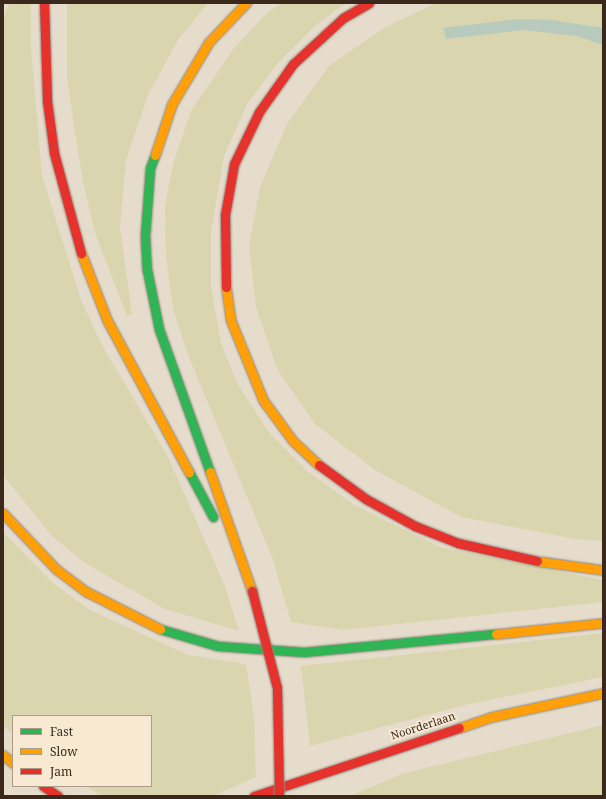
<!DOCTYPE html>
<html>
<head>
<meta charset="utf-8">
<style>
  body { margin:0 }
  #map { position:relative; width:606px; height:799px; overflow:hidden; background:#e6dccc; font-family:"Noto Serif",serif }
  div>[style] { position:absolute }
  .green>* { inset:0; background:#d9d5ae }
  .water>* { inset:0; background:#b8cabd }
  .roads { filter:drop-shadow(0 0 1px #90877c) drop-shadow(0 0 1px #90877c) }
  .fast>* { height:9px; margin:-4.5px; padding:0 4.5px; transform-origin:4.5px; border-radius:4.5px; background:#30b455 }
  .slow>* { height:9px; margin:-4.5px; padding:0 4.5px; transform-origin:4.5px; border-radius:4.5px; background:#ff9f0a }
  .jam>* { height:9px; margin:-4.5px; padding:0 4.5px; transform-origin:4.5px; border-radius:4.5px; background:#e5322d }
  .bridges { filter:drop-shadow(0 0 1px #90877c) drop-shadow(0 0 1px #90877c) }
  .jam-bridge>* { height:9px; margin:-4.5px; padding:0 4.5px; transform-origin:4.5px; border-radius:4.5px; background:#e5322d }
  span { translate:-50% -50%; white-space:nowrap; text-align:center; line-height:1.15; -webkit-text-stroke:3.5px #f7e9d2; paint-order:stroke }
  .street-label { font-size:11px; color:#3a281d }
  .frame { position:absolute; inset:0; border:4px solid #3a281d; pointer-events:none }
  .legend { position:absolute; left:12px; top:715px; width:140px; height:72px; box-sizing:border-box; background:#f7e9d2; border:1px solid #ab9c8a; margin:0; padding:5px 7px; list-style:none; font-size:12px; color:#3a281d }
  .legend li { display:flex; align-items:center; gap:8px; height:20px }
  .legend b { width:20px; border:1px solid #ab9c8a }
</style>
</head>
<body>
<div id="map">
  <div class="green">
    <div style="clip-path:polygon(9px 3px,31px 3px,31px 48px,42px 176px,81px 300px,102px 345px,168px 457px,224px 584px,239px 631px,165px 609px,85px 563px,52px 536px,3px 475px,3px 20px)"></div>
    <div style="clip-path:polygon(67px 3px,208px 3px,178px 40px,148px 95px,126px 160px,120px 227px,132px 314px,127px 316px,95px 233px,82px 177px,67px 79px)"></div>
    <div style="clip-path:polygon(282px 3px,346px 3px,317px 24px,278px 63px,247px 104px,224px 156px,211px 231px,211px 287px,221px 343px,237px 383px,270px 434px,306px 470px,354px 505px,440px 547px,603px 580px,603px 602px,343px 630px,291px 622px,272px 557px,188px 355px,173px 309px,166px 255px,165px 206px,173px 164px,191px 111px,234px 48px,268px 12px)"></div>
    <div style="clip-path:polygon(436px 3px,603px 4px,603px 541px,575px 539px,461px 517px,375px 470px,315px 424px,278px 371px,256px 307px,249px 247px,260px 187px,287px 124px,329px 66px,384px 28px)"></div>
    <div style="clip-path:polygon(3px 532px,55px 585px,90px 610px,188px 655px,246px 664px,254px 717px,256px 777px,212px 796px,102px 796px,86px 786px,151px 786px,151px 716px,13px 716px,13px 734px,3px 725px)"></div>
    <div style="clip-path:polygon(603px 633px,603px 677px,469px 704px,310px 746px,301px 666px)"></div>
    <div style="clip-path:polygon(603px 725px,603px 796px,351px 796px,401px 774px)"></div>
  </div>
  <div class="water">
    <div style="clip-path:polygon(519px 19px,552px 20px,603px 28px,603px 45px,577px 36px,523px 30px,446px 39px,443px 28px)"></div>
  </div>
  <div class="roads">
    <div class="fast">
      <div style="left:155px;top:155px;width:14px;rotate:111deg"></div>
      <div style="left:150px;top:168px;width:68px;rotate:94.2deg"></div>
      <div style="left:145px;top:236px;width:34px;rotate:87deg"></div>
      <div style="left:147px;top:270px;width:60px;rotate:78.5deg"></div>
      <div style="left:159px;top:329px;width:152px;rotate:70.4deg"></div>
      <div style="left:189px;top:472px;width:51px;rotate:61.9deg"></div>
      <div style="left:160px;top:629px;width:60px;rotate:16.3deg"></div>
      <div style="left:218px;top:646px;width:86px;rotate:4deg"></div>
      <div style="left:304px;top:652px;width:193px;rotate:-5.4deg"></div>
    </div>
    <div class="slow">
      <div style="left:155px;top:155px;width:54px;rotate:-71.6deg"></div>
      <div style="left:172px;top:104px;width:72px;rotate:-59.2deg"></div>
      <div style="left:209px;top:42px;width:54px;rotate:-46.5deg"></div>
      <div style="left:81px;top:253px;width:72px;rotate:68.8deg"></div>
      <div style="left:107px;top:320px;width:173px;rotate:61.7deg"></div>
      <div style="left:226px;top:287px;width:34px;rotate:82deg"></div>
      <div style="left:231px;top:321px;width:85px;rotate:67.9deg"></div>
      <div style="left:263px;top:400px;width:51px;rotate:53.8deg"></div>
      <div style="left:293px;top:441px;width:35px;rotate:43deg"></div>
      <div style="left:210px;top:472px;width:126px;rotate:70.6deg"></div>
      <div style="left:3px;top:513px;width:77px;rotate:46.6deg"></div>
      <div style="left:56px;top:569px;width:39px;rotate:37deg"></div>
      <div style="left:87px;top:592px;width:82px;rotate:26.9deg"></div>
      <div style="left:537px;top:561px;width:67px;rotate:7.8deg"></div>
      <div style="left:496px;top:634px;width:108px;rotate:-5.9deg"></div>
      <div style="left:459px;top:728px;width:34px;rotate:-19deg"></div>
      <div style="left:491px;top:717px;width:115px;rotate:-12.1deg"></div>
      <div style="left:3px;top:755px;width:13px;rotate:39deg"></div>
    </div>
    <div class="jam">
      <div style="left:44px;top:3px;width:98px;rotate:88.2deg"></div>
      <div style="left:47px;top:101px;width:52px;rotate:82.3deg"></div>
      <div style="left:54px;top:153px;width:104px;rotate:74.9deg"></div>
      <div style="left:226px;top:287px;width:72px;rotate:-90.8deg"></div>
      <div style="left:225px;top:215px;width:52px;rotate:-80deg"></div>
      <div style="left:234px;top:164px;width:58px;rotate:-64.3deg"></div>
      <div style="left:259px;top:112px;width:59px;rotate:-54.7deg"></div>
      <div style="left:293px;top:64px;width:68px;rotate:-42.6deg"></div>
      <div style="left:343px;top:18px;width:30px;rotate:-30deg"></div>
      <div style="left:319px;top:465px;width:58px;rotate:35.9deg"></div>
      <div style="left:366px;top:499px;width:56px;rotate:28.9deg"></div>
      <div style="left:415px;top:526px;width:46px;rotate:21.6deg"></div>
      <div style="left:458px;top:543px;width:81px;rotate:12.8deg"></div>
      <div style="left:43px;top:786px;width:18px;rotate:34deg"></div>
      <div style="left:254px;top:796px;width:216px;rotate:-18.4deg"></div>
    </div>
  </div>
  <div class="bridges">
    <div class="jam-bridge">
      <div style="left:252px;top:591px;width:100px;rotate:75.5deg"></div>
      <div style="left:277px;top:688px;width:108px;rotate:88.9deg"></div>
    </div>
  </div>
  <div class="street-label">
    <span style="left:423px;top:726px;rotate:-18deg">Noorderlaan</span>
  </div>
  <div class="frame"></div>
  <ul class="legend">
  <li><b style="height:5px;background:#30b455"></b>Fast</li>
  <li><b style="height:5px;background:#ff9f0a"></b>Slow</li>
  <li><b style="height:5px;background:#e5322d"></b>Jam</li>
  </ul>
</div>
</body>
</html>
